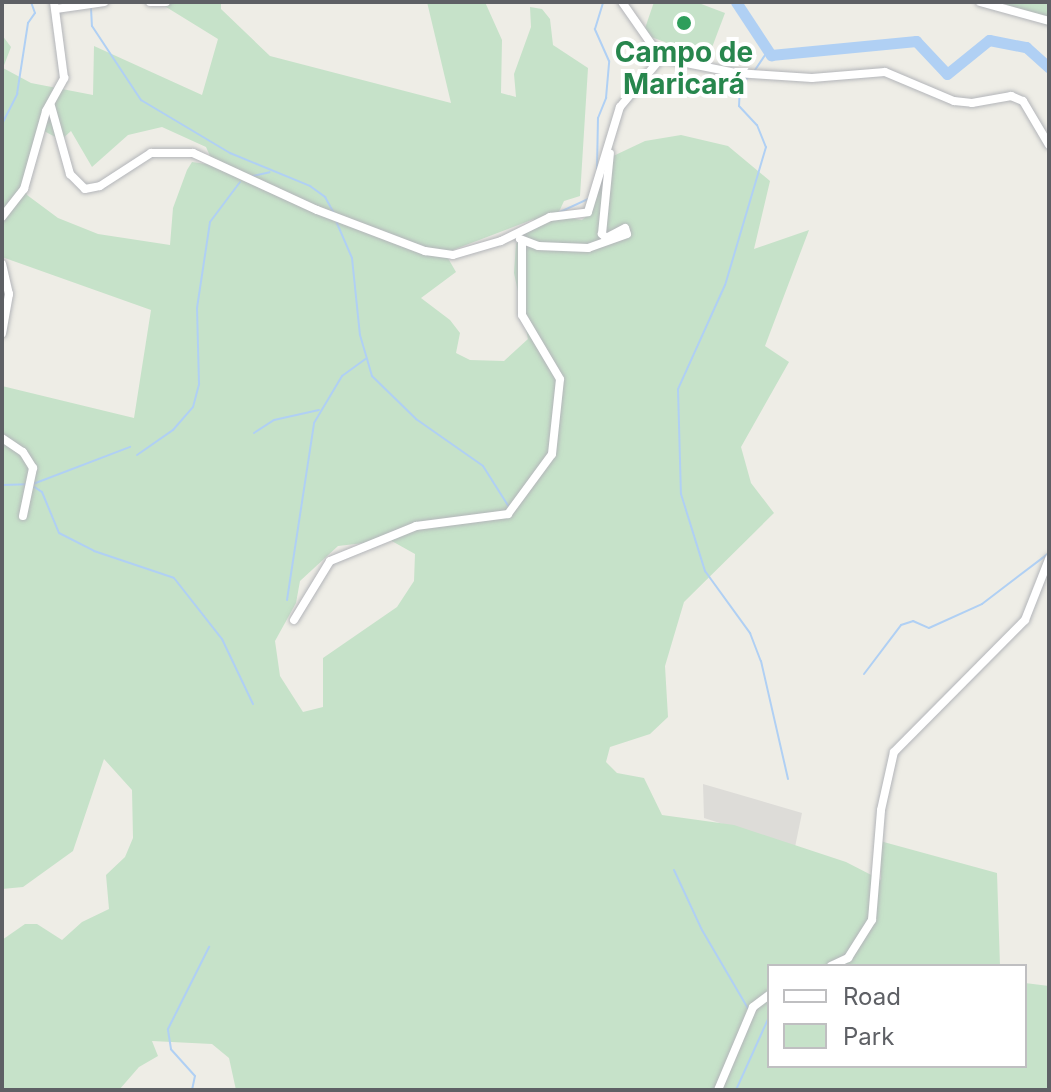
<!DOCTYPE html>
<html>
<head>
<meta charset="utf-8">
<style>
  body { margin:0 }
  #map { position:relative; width:1051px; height:1092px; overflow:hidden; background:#eeede6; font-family:Inter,sans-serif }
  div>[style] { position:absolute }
  .industrial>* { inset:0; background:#dddcd8 }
  .green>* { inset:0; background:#c6e2c9 }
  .stream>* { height:2px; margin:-1px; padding:0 1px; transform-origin:1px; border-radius:1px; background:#b0d0f4 }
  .river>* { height:11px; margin:-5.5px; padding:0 5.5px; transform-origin:5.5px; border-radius:5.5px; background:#b0d0f4 }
  .roads { filter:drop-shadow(0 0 2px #b3b5b9) drop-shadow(0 0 2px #b3b5b9) }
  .minor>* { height:8px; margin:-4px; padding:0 4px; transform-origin:4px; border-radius:4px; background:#fff }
  .dots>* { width:22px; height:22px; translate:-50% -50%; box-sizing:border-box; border:4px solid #fff; border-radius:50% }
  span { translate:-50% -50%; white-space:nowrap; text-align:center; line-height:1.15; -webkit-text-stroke:8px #fff; paint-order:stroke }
  .leisure-label { font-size:28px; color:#27864d; font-weight:700 }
  .frame { position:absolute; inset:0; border:4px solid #5e6065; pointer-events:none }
  .legend { position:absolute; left:767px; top:964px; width:260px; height:104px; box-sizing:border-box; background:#fff; border:2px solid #bfbfc1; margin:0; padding:10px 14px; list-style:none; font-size:24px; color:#5e6065 }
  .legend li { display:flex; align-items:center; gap:16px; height:40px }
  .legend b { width:40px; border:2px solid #bfbfc1 }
</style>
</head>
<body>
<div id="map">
  <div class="industrial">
    <div style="clip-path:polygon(703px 784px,802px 813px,795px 847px,704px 818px)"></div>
  </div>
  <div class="green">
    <div style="clip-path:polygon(evenodd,158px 2px,221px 2px,221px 9px,270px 56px,451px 103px,427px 2px,485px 2px,502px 40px,501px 93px,516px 97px,514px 74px,531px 27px,530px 7px,542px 9px,550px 19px,553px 45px,588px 68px,580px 196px,564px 201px,557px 216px,582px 220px,591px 212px,609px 158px,645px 141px,681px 135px,728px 146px,770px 181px,754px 249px,809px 230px,765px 346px,789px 362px,741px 447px,751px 483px,774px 513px,684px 602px,665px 666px,668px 717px,650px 734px,610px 747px,606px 762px,617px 773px,644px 778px,662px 815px,734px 825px,846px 862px,881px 880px,880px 841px,997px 873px,1000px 966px,769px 966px,769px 1066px,1025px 1066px,1025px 983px,1049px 986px,1049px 1090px,236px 1090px,229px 1058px,212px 1044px,152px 1041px,158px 1056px,139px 1067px,119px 1090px,2px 1090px,2px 940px,25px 924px,37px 924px,62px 940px,82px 922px,109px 909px,106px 875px,125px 857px,133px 838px,132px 790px,104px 759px,73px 851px,23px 887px,2px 889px,2px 386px,134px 418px,151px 310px,2px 257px,2px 35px,11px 47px,3px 68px,31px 83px,93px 95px,94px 46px,202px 95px,218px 39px,158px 2px,162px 127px,206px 147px,214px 165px,192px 162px,187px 170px,173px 208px,170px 245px,98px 234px,58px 218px,27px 195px,24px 185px,44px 131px,61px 140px,71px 131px,92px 167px,128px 135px,162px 127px,158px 2px,534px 219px,516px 244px,514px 273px,528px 339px,504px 361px,470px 360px,456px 353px,460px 333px,450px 320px,421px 298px,456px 272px,445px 253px,534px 219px,158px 2px,390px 540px,415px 554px,414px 581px,397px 607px,323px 658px,323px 707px,303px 712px,280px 676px,275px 641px,296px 603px,300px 581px,338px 546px,390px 540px)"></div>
    <div style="clip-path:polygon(654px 2px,696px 2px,725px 13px,708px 58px,643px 34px)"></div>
    <div style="clip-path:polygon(1007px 2px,1049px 2px,1049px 26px,1007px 10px)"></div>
  </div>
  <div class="stream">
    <div style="left:91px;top:8px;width:18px;rotate:87deg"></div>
    <div style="left:92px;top:26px;width:89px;rotate:56.5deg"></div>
    <div style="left:141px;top:100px;width:104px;rotate:30.8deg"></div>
    <div style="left:230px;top:153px;width:87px;rotate:22.4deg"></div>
    <div style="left:310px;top:186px;width:19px;rotate:36deg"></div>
    <div style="left:325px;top:197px;width:18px;rotate:61deg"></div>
    <div style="left:755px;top:70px;width:22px;rotate:-56deg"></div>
    <div style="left:748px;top:77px;width:13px;rotate:129deg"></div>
    <div style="left:740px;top:87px;width:19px;rotate:93deg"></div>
    <div style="left:739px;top:106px;width:26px;rotate:47deg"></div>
    <div style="left:757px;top:125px;width:24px;rotate:68deg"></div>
    <div style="left:766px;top:147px;width:144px;rotate:106.5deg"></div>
    <div style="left:725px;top:285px;width:114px;rotate:114.3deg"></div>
    <div style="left:678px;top:389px;width:105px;rotate:88.4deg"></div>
    <div style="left:681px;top:494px;width:81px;rotate:72.7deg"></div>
    <div style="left:705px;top:571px;width:77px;rotate:54deg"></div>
    <div style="left:750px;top:633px;width:30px;rotate:69deg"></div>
    <div style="left:761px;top:661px;width:121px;rotate:77.1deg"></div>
    <div style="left:2px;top:124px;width:34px;rotate:-63deg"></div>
    <div style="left:17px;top:94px;width:72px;rotate:-81.2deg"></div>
    <div style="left:28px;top:23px;width:12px;rotate:-55deg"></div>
    <div style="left:35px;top:13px;width:12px;rotate:-110deg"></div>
    <div style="left:597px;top:169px;width:51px;rotate:-88.9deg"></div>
    <div style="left:598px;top:118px;width:22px;rotate:-68deg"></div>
    <div style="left:606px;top:98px;width:37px;rotate:-85deg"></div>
    <div style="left:609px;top:61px;width:35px;rotate:-114deg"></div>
    <div style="left:595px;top:29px;width:28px;rotate:-73deg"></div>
    <div style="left:253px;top:176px;width:17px;rotate:-13deg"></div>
    <div style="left:560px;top:212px;width:33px;rotate:-25deg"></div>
    <div style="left:336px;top:221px;width:40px;rotate:66.6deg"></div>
    <div style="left:352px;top:258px;width:77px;rotate:84.1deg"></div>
    <div style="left:360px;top:335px;width:43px;rotate:73.7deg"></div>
    <div style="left:372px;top:376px;width:62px;rotate:44.3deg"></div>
    <div style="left:416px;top:419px;width:82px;rotate:35deg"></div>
    <div style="left:483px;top:466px;width:49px;rotate:57.6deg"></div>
    <div style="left:254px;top:433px;width:24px;rotate:-33deg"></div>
    <div style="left:274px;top:420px;width:46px;rotate:-12.5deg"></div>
    <div style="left:137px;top:455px;width:44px;rotate:-34.8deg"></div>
    <div style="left:173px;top:430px;width:30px;rotate:-49deg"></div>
    <div style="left:193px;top:407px;width:24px;rotate:-75deg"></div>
    <div style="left:199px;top:384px;width:76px;rotate:-91.5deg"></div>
    <div style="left:197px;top:308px;width:87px;rotate:-81.4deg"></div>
    <div style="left:210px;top:222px;width:50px;rotate:-53.1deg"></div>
    <div style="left:33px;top:484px;width:104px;rotate:-20.9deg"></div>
    <div style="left:2px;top:485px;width:25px;rotate:-2deg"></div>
    <div style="left:33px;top:486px;width:11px;rotate:34deg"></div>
    <div style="left:42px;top:492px;width:44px;rotate:67.5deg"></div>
    <div style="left:59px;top:533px;width:39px;rotate:27deg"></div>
    <div style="left:94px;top:551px;width:84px;rotate:18.6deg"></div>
    <div style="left:174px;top:578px;width:78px;rotate:51.8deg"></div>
    <div style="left:222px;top:639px;width:72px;rotate:64.5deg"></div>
    <div style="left:287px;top:600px;width:179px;rotate:-81.3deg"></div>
    <div style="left:314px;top:423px;width:55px;rotate:-59.2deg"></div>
    <div style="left:342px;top:376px;width:29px;rotate:-36deg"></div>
    <div style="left:864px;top:674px;width:61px;rotate:-52.9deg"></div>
    <div style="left:901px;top:625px;width:13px;rotate:-18deg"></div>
    <div style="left:913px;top:621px;width:17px;rotate:24deg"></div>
    <div style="left:929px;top:628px;width:58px;rotate:-24.4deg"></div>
    <div style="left:982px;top:604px;width:84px;rotate:-37.3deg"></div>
    <div style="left:674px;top:870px;width:66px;rotate:65deg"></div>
    <div style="left:702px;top:930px;width:93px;rotate:59.6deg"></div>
    <div style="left:192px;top:1090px;width:14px;rotate:-78deg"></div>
    <div style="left:195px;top:1076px;width:36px;rotate:-132deg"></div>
    <div style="left:171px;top:1049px;width:20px;rotate:-99deg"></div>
    <div style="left:168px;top:1029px;width:92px;rotate:-63.4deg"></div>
    <div style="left:736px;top:1090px;width:80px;rotate:-65.7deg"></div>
  </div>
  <div class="river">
    <div style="left:736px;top:2px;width:64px;rotate:56.6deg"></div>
    <div style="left:771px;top:55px;width:146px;rotate:-5.5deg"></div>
    <div style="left:916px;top:41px;width:45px;rotate:46.8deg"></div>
    <div style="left:947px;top:74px;width:54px;rotate:-39deg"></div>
    <div style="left:989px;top:40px;width:38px;rotate:11deg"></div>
    <div style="left:1026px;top:47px;width:31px;rotate:42deg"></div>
  </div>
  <div class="roads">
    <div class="minor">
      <div style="left:150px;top:2px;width:16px"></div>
      <div style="left:622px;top:2px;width:68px;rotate:55.1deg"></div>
      <div style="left:980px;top:2px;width:72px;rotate:15.4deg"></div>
      <div style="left:56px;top:9px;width:49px;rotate:-8.3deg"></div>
      <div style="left:661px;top:58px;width:76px;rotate:11.3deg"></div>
      <div style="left:736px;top:73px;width:76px;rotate:3.8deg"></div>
      <div style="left:812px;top:78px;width:73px;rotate:-4.7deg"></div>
      <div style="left:885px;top:72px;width:75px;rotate:22.8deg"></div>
      <div style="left:954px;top:101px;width:18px;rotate:6deg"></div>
      <div style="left:972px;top:103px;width:40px;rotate:-10deg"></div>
      <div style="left:1011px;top:96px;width:13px;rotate:23deg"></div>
      <div style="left:1023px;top:101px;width:51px;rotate:59.4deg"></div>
      <div style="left:51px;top:106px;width:71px;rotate:74.4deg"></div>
      <div style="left:70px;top:174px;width:21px;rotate:45deg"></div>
      <div style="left:85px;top:189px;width:15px;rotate:-11deg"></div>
      <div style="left:100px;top:186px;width:61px;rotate:-32.9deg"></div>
      <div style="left:151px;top:153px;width:42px"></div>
      <div style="left:193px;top:153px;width:136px;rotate:24.7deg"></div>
      <div style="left:317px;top:210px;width:116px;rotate:20.8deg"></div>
      <div style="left:425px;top:251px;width:28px;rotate:8deg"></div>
      <div style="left:453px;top:255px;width:50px;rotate:-16.3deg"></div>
      <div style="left:501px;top:241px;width:55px;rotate:-26.1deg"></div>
      <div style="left:550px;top:217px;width:38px;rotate:-7deg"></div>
      <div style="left:588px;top:212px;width:110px;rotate:-73.1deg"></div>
      <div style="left:620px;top:107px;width:64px;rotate:-50.1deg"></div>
      <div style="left:2px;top:217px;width:36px;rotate:-52deg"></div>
      <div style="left:24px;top:189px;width:81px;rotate:-74.2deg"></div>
      <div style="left:46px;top:111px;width:38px;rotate:-61deg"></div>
      <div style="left:64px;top:78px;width:77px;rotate:-97.5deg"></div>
      <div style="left:520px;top:239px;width:19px;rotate:21deg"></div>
      <div style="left:538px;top:246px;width:50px;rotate:2.3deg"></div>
      <div style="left:588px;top:248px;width:41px;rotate:-19.7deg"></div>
      <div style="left:627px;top:234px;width:6px;rotate:-108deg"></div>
      <div style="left:625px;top:228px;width:21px;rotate:152deg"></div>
      <div style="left:606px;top:238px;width:6px;rotate:-135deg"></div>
      <div style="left:602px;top:234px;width:81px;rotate:-84.4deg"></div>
      <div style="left:2px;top:264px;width:31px;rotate:77deg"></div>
      <div style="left:9px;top:294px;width:40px;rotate:100deg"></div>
      <div style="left:2px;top:438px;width:25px;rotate:34deg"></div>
      <div style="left:23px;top:452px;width:19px;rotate:58deg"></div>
      <div style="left:33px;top:468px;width:49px;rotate:101.8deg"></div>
      <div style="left:294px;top:620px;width:69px;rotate:-58.6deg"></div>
      <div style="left:330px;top:561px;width:93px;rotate:-22.1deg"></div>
      <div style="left:416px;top:526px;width:93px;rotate:-7.4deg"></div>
      <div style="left:508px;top:514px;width:74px;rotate:-53.7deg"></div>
      <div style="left:552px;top:454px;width:75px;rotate:-83.9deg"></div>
      <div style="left:560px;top:379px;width:74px;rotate:-120.7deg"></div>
      <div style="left:522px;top:315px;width:74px;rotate:-90deg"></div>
      <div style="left:831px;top:966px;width:19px;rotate:-25deg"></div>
      <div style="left:848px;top:958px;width:45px;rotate:-57.7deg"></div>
      <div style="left:872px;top:920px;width:110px;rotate:-85.3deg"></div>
      <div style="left:881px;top:810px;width:59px;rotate:-77.4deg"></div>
      <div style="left:894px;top:752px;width:186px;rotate:-45.2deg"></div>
      <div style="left:1025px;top:620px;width:66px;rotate:-68.5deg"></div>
      <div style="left:718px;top:1090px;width:90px;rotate:-67.1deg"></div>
      <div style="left:753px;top:1007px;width:20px;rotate:-37deg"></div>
    </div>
  </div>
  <div class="dots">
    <div style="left:684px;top:23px;background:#2e9e5b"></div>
  </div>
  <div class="leisure-label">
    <span style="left:684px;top:68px">Campo de<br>Maricará</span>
  </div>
  <div class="frame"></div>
  <ul class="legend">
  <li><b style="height:10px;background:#fff"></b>Road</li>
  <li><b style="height:22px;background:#c6e2c9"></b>Park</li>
  </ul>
</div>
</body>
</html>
